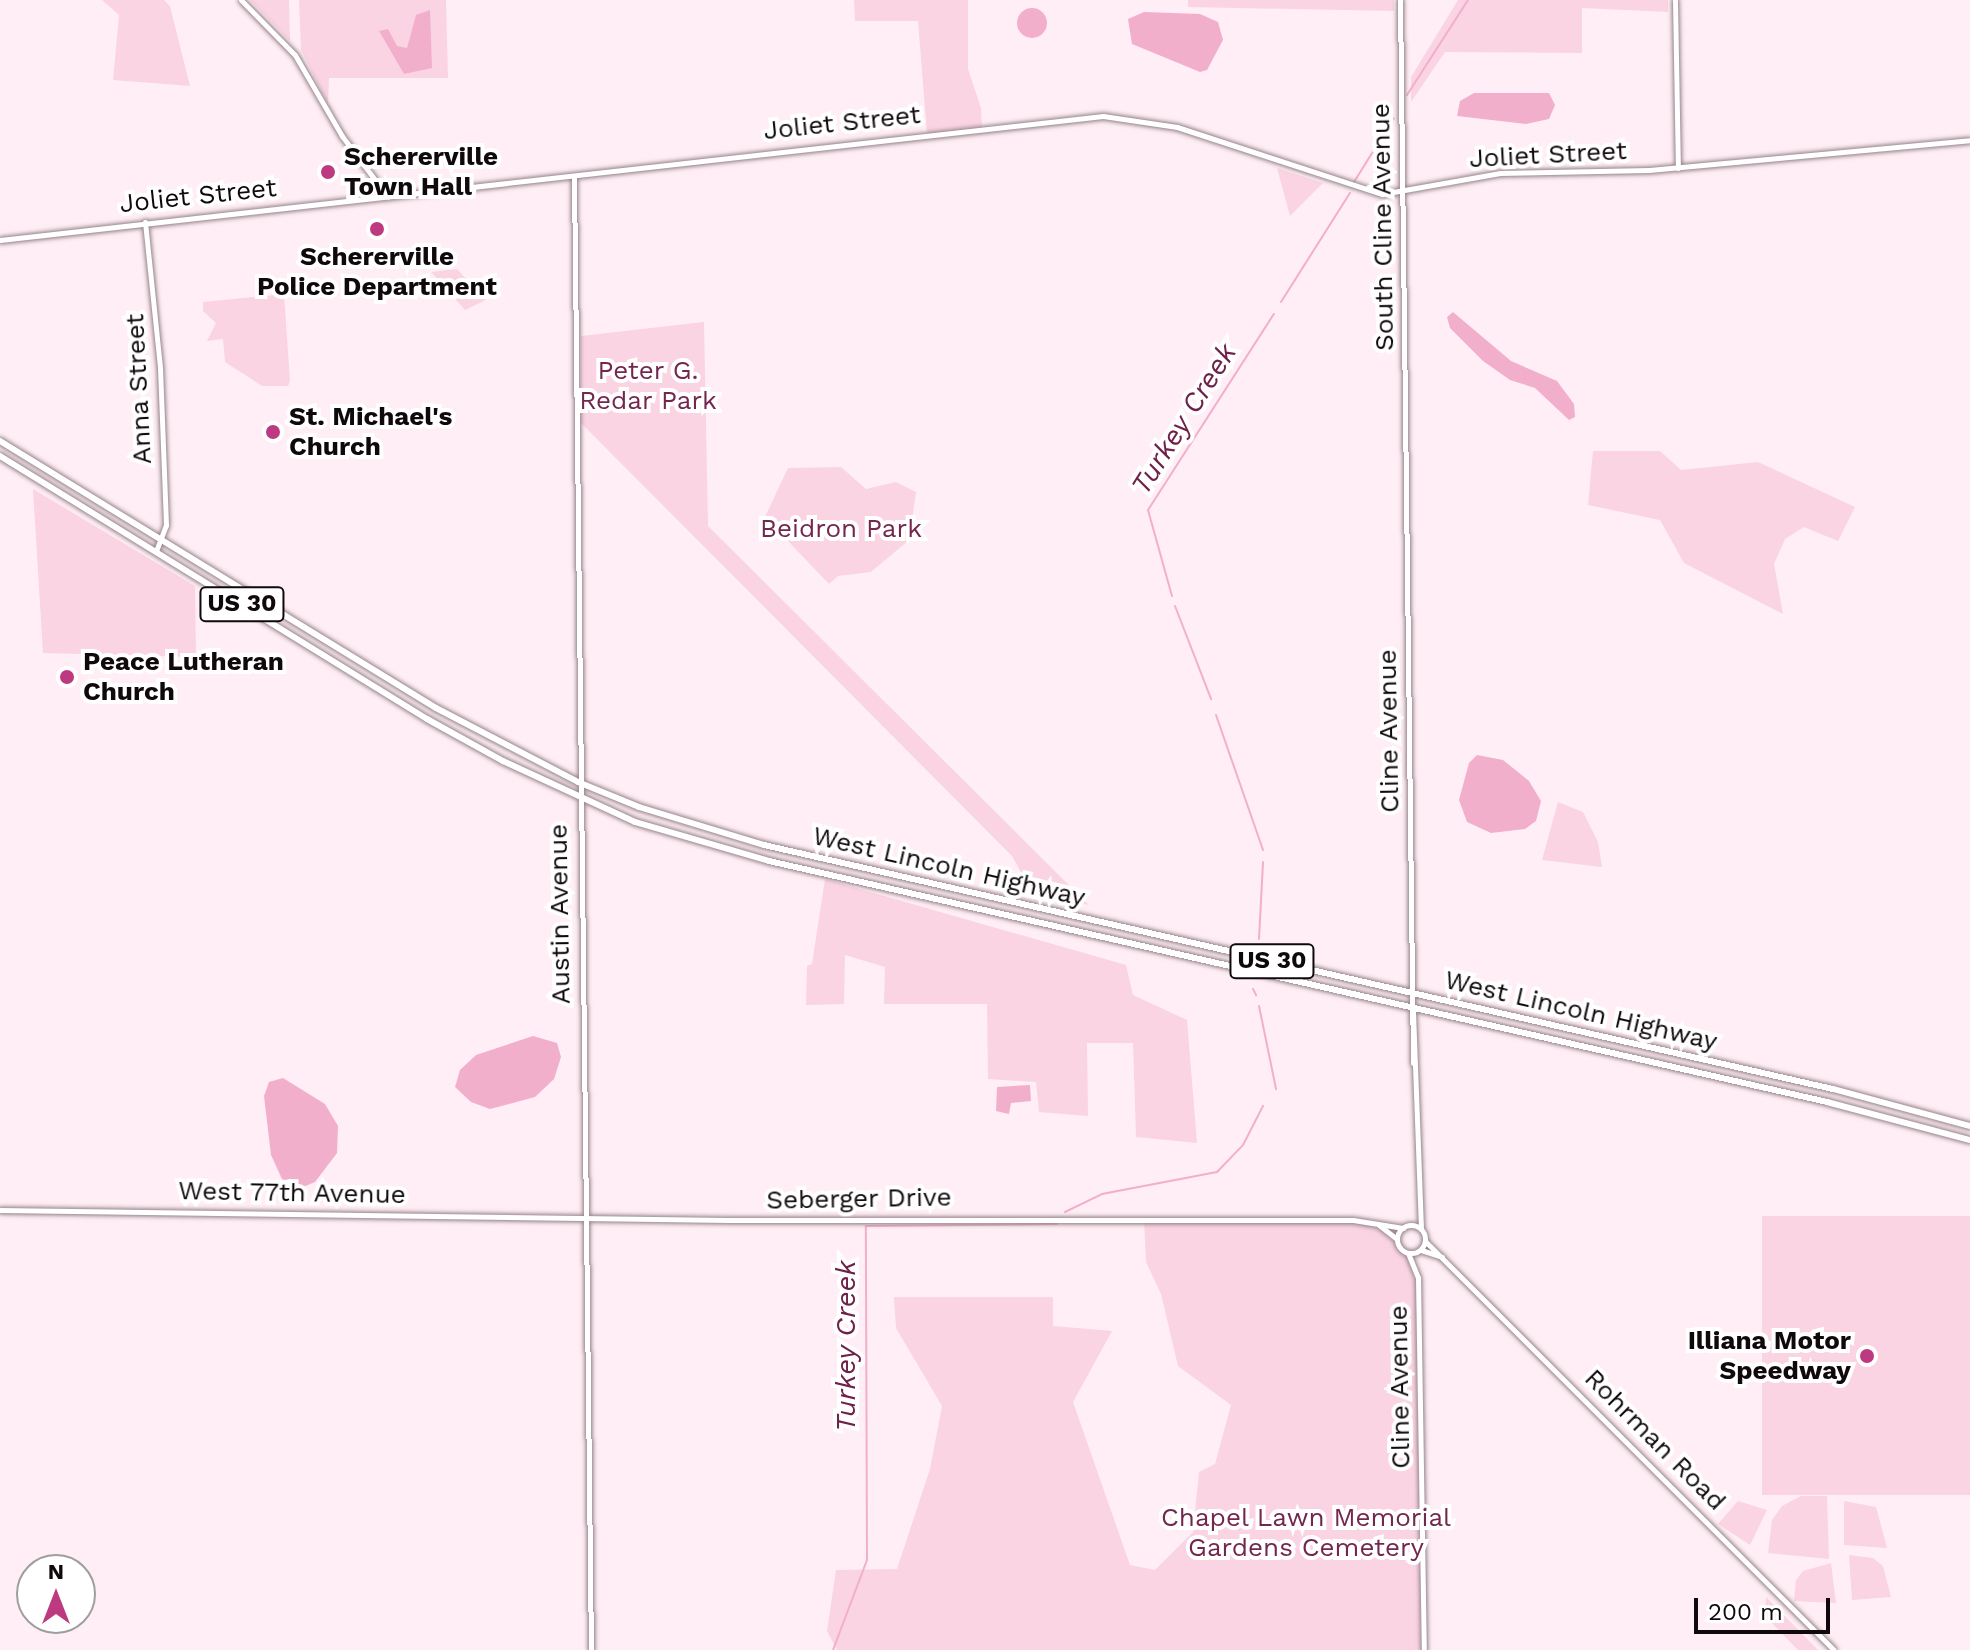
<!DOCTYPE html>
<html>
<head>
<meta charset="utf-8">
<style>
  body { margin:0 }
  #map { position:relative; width:1970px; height:1650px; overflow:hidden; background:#ffeef5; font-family:"Work Sans",sans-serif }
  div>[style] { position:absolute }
  .green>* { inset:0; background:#fad4e3; transform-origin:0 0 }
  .water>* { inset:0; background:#f2afcc }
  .round { border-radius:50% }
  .stream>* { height:2px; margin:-1px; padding:0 1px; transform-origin:1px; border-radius:1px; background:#f2afcc }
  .roads { filter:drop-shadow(0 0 2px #97848b) drop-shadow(0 0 2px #97848b) }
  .minor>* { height:5px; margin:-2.5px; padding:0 2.5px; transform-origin:2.5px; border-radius:2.5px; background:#fff }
  .minor>.ring { margin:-2.5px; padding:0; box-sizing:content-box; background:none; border:5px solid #fff; border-radius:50% }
  .major>* { height:6px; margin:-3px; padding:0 3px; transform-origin:3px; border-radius:3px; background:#fff }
  .dots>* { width:22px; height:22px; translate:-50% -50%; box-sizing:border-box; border:4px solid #fff; border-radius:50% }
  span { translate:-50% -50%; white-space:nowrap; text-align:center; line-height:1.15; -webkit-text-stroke:8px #fff; paint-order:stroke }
  .shield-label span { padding:2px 6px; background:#fff; border:2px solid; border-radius:6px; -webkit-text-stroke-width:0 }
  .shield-label { font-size:24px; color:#10090c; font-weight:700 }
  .street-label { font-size:26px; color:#10090c }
  .poi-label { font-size:26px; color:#10090c; font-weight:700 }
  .left { translate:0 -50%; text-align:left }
  .right { translate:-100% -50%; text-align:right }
  .park-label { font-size:26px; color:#74274e }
  .water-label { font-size:28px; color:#6e2149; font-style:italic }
  .north { position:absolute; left:16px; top:1554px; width:80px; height:80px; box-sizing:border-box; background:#fff; border:2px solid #9f9d9e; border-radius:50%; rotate:0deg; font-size:22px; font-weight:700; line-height:32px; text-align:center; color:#10090c }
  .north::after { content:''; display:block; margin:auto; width:28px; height:36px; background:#bd3a80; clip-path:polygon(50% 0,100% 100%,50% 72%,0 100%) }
  .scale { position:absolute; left:1694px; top:1598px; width:136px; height:36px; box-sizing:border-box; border:4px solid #10090c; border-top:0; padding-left:10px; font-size:24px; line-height:28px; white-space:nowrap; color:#10090c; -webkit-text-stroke:6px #fff; paint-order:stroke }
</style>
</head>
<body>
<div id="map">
  <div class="green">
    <div style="clip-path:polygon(102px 0,164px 0,170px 6px,190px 86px,113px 80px,119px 15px)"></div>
    <div style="clip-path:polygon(250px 0,289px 0,290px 41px)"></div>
    <div style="clip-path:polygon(299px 0,446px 0,448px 78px,329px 78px,328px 104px,301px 50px)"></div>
    <div style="clip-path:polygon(854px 0,968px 0,968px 69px,981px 108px,982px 128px,927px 134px,918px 21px,855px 21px)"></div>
    <div style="clip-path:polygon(1188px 0,1394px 0,1394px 11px,1188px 7px)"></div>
    <div style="clip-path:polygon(1458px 0,1668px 0,1668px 12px,1582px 8px,1582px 53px,1445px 52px,1411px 102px,1411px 77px)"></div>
    <div style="clip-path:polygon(1277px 168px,1323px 183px,1290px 216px)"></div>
    <div style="clip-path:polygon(457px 269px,486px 300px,465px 310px,431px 272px)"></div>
    <div style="clip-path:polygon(284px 294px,290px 381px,288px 386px,262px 386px,225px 362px,223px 339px,207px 341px,216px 323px,203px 311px,203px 302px)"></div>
    <div style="clip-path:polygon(704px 322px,708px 526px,1089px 905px,1032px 893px,1012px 856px,580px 422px,581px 336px)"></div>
    <div style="clip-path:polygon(1593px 451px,1660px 451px,1681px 470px,1758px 462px,1855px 507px,1838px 541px,1804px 527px,1785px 539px,1774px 564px,1783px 614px,1684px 563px,1660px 520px,1588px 505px)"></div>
    <div style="clip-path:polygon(841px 467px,866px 489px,896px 482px,916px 492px,909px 540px,871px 572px,838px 576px,829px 584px,765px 517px,788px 468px)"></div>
    <div style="clip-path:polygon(33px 489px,195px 586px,196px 657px,43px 653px)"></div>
    <div style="clip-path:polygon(1558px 802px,1583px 812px,1598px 842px,1602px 867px,1542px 860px)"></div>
    <div style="clip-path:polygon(825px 879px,1126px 965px,1133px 995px,1187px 1020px,1197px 1143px,1136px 1137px,1133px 1043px,1087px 1043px,1088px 1116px,1039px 1112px,1036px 1082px,988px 1079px,987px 1004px,884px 1004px,885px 967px,845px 955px,844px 1004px,806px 1005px,807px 966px,812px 964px)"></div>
    <div style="left:1762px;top:1216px;width:208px;height:279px"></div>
    <div style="clip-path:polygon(1144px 1221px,1364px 1223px,1385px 1232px,1406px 1255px,1416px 1283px,1421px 1650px,837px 1650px,827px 1631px,836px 1570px,897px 1569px,930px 1469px,942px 1406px,896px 1328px,894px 1297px,1053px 1297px,1053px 1326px,1112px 1331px,1073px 1402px,1130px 1565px,1155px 1570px,1193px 1532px,1199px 1472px,1215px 1464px,1231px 1405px,1178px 1366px,1161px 1294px,1146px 1262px)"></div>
    <div style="clip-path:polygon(1801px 1496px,1827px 1496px,1829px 1559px,1768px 1553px,1772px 1520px,1782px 1506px)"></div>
    <div style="clip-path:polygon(1738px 1501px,1767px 1510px,1750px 1545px,1718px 1524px)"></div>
    <div style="clip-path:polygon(1844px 1501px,1876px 1507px,1887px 1548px,1844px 1545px)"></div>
    <div style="clip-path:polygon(1849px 1555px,1873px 1558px,1883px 1566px,1891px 1597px,1852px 1600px)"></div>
    <div style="clip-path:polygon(1831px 1563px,1836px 1603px,1794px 1601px,1796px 1580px,1803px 1571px)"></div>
    <div style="clip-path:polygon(1766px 1597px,1818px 1650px,1798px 1650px,1765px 1616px)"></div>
  </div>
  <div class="water">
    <div class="round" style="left:1017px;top:8px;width:30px;height:30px"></div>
    <div style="clip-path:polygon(430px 10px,432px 68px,404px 74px,379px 31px,388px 29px,397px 46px,407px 48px,416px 15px)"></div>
    <div style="clip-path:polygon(1144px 12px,1200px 14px,1218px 22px,1223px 40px,1207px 70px,1200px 72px,1132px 44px,1128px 19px)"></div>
    <div style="clip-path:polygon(1474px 93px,1549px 93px,1555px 105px,1549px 119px,1526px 124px,1457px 116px,1460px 101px)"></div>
    <div style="clip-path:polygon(1453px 312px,1511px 361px,1557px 381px,1574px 404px,1575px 417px,1569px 420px,1535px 388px,1510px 380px,1483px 361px,1450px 328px,1447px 317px)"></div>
    <div style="clip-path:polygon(1477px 755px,1503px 760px,1529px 781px,1541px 801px,1536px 821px,1525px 829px,1491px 833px,1467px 822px,1459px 800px,1469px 763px)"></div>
    <div style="clip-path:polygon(533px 1036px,557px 1043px,561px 1057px,554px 1079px,535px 1097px,490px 1109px,471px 1102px,455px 1087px,460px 1070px,476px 1055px)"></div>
    <div style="clip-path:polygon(283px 1078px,325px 1104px,338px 1126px,337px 1153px,315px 1182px,303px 1187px,282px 1179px,271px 1155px,264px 1096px,269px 1082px)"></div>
    <div style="clip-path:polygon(1030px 1085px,1031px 1101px,1011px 1103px,1009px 1114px,996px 1111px,997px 1087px)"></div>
  </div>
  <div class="stream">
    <div style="left:1407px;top:95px;width:113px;rotate:-57.3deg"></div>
    <div style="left:1354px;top:182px;width:75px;rotate:-58deg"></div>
    <div style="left:1281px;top:302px;width:129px;rotate:-57.7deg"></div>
    <div style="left:1172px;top:596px;width:89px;rotate:-105.6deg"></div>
    <div style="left:1148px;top:510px;width:233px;rotate:-57.3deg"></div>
    <div style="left:1175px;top:606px;width:100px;rotate:68.8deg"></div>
    <div style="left:1216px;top:715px;width:143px;rotate:70.8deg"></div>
    <div style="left:1259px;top:939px;width:77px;rotate:-87deg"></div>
    <div style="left:1253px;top:989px;width:7px;rotate:63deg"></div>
    <div style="left:1259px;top:1006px;width:85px;rotate:78.4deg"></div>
    <div style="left:1065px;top:1212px;width:41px;rotate:-25.9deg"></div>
    <div style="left:1102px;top:1194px;width:117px;rotate:-10.8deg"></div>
    <div style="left:1217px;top:1172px;width:37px;rotate:-46deg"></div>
    <div style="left:1243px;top:1145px;width:44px;rotate:-62.9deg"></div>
    <div style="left:833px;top:1650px;width:96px;rotate:-69.3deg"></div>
    <div style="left:867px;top:1560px;width:334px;rotate:-90.2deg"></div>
    <div style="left:866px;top:1226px;width:191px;rotate:-0.6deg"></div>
  </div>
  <div class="roads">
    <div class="minor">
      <div style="left:241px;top:0;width:77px;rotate:45.5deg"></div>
      <div style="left:295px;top:55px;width:94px;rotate:59.9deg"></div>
      <div style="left:342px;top:136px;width:76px;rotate:53deg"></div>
      <div style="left:1400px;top:0;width:1063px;rotate:89.3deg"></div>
      <div style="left:1675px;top:0;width:168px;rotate:89deg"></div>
      <div style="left:574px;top:178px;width:1472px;rotate:89.34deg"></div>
      <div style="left:145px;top:222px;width:147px;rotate:84.1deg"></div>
      <div style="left:160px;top:368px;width:157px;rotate:87.8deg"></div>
      <div style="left:166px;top:525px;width:28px;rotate:111deg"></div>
      <div style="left:0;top:240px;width:1110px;rotate:-6.41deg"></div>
      <div style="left:1103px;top:116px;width:75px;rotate:8.5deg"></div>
      <div style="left:1177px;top:127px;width:216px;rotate:18.1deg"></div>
      <div style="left:1382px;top:194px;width:120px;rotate:-10.1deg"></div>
      <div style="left:1500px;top:173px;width:149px;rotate:-1.2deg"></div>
      <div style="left:1649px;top:170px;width:322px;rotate:-5.3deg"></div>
      <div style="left:1413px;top:1011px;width:218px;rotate:87.9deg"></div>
      <div style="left:0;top:1210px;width:729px;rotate:0.79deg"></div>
      <div style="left:729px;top:1220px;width:624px"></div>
      <div style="left:1353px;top:1220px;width:51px;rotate:9.1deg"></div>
      <div class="ring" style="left:1397px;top:1225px;width:23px;height:23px"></div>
      <div style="left:1379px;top:1225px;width:23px;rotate:38deg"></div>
      <div style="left:1425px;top:1241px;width:578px;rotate:45deg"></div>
      <div style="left:1421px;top:1250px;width:22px;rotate:18deg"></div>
      <div style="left:1408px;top:1253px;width:27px;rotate:68deg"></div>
      <div style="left:1418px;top:1278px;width:372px;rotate:89.1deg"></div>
    </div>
    <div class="major">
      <div style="left:0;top:441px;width:511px;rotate:31.48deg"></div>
      <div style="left:436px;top:708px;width:160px;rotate:27.5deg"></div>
      <div style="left:578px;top:782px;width:66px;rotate:22.3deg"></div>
      <div style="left:639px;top:807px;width:131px;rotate:16.9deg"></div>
      <div style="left:764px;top:845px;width:1096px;rotate:12.86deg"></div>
      <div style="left:1833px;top:1089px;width:142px;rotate:15.1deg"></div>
      <div style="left:0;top:456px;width:501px;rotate:31.63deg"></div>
      <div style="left:427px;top:719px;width:87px;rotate:28.9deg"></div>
      <div style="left:503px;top:761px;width:145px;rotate:24.8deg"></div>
      <div style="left:635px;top:822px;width:140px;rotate:16.2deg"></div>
      <div style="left:769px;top:861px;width:1085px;rotate:12.83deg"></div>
      <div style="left:1827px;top:1102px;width:148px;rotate:14.9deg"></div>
    </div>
  </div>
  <div class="dots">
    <div style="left:328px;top:172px;background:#bd3a80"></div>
    <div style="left:377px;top:229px;background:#bd3a80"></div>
    <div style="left:273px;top:432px;background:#bd3a80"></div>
    <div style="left:67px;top:677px;background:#bd3a80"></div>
    <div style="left:1867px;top:1356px;background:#bd3a80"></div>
  </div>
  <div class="shield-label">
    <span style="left:242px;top:604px">US 30</span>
    <span style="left:1272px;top:961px">US 30</span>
  </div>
  <div class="street-label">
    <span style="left:842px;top:123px;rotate:-6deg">Joliet Street</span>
    <span style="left:1548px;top:155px;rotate:-3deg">Joliet Street</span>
    <span style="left:198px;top:196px;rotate:-6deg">Joliet Street</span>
    <span style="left:1383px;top:227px;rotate:-91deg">South Cline Avenue</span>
    <span style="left:139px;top:389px;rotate:-93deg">Anna Street</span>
    <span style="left:1389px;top:731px;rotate:-91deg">Cline Avenue</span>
    <span style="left:949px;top:867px;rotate:13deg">West Lincoln Highway</span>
    <span style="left:560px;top:914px;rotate:-91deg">Austin Avenue</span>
    <span style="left:1581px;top:1011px;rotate:13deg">West Lincoln Highway</span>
    <span style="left:292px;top:1193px;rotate:1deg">West 77th Avenue</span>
    <span style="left:859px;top:1199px;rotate:-1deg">Seberger Drive</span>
    <span style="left:1400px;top:1387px;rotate:-91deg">Cline Avenue</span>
    <span style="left:1655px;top:1440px;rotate:45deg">Rohrman Road</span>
  </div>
  <div class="poi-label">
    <span class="left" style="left:344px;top:172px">Schererville<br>Town Hall</span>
    <span style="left:377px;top:272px">Schererville<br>Police Department</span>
    <span class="left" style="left:289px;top:432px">St. Michael's<br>Church</span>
    <span class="left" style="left:83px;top:677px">Peace Lutheran<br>Church</span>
    <span class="right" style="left:1851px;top:1356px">Illiana Motor<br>Speedway</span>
  </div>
  <div class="park-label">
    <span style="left:648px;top:386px">Peter G.<br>Redar Park</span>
    <span style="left:841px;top:529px">Beidron Park</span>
    <span style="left:1306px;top:1533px">Chapel Lawn Memorial<br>Gardens Cemetery</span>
  </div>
  <div class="water-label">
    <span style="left:1184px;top:419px;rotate:-58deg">Turkey Creek</span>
    <span style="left:846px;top:1346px;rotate:-90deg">Turkey Creek</span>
  </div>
  <div class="north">N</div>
  <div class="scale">200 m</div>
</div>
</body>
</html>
